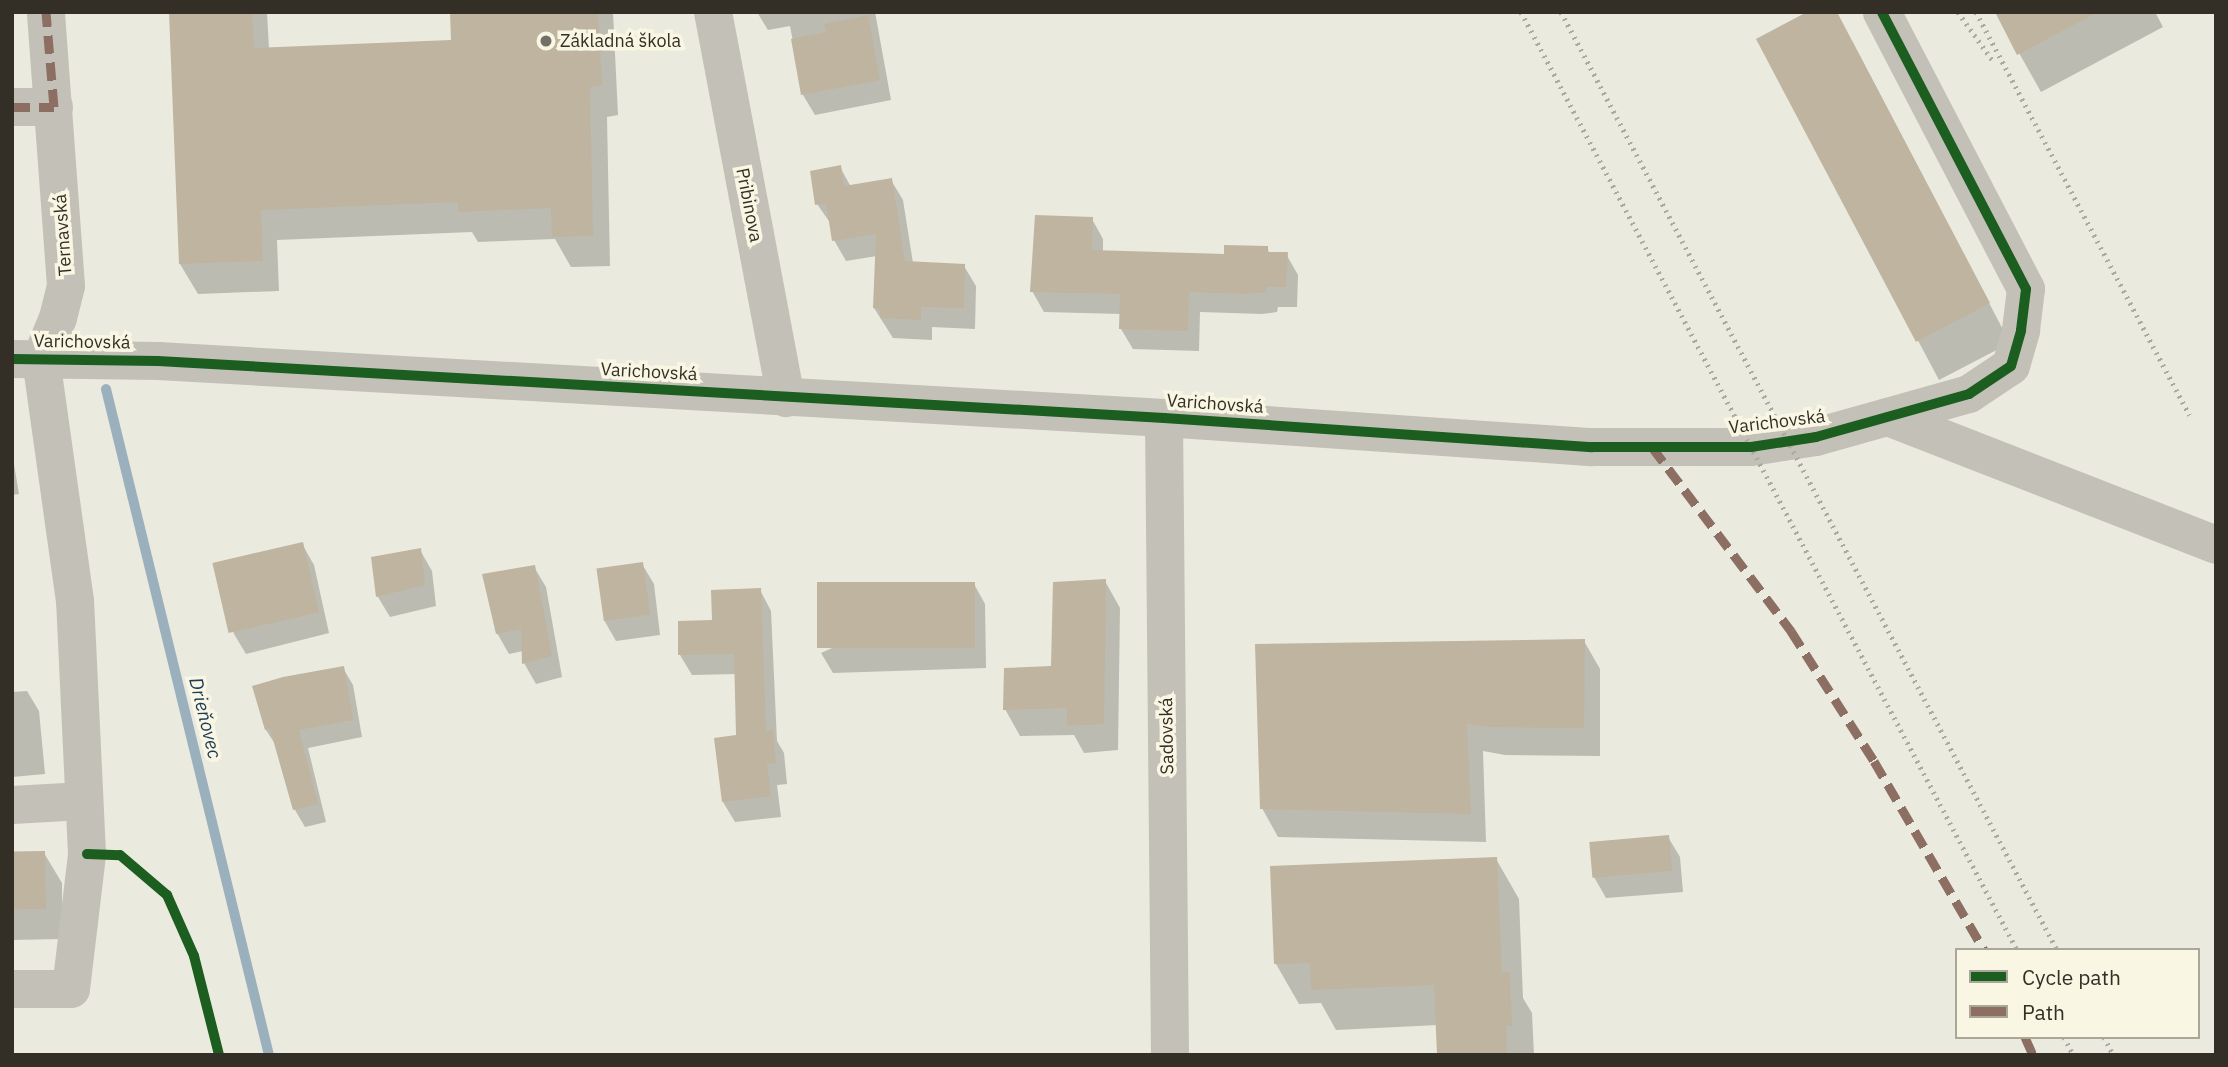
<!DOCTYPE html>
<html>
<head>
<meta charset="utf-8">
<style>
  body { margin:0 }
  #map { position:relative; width:2228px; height:1067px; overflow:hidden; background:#ebeade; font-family:"IBM Plex Sans",sans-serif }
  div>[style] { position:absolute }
  .shadow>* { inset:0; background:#0003 }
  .stream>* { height:10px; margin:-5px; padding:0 5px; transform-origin:5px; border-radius:5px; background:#9ab0bc }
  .building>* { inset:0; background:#beb49f; transform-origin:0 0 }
  .minor>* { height:38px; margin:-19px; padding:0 19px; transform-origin:19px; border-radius:19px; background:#c3c1b7 }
  .rail>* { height:5px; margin-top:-2.5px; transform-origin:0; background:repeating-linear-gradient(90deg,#abaaa2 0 2px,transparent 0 7px) }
  .quiet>* { height:9px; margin-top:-4.5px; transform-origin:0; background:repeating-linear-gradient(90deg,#8d6e63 0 18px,transparent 0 27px) }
  .cycleway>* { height:10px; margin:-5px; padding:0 5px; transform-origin:5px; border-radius:5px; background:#1b5e20 }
  .dots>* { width:19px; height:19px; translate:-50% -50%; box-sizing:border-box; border:4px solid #f9f7e4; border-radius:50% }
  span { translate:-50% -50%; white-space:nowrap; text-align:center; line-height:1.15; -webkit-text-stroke:7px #f9f7e4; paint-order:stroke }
  .poi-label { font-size:18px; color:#342f26 }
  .left { translate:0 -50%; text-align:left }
  .street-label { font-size:18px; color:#342f26 }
  .water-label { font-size:19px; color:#1c3c55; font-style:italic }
  .frame { position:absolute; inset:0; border:14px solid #342f26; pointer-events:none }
  .legend { position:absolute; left:1955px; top:948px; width:245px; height:91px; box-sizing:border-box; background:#f9f7e4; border:2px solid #aaa798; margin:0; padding:9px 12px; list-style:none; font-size:21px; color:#342f26 }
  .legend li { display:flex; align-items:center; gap:14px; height:35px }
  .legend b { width:35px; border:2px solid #aaa798 }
</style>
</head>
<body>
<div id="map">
  <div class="shadow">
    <div style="clip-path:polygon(170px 12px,267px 12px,269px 49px,453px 42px,452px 12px,613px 12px,618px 115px,607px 117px,610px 266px,571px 267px,555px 239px,478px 242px,472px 232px,277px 240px,279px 291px,198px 294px,180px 264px)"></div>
    <div style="clip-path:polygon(757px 12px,875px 12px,891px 100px,815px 115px,803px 95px,790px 26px,768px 30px)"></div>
    <div style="clip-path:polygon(1996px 12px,2155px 12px,2163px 27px,2041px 92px)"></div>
    <div style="clip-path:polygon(1758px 40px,1852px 41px,2010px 343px,1939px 380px)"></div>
    <div style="clip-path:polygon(840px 167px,851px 187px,891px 180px,903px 200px,913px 263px,964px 266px,976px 286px,975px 329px,932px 327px,932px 340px,893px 338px,874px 308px,877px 256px,846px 261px,834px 240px,831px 224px,817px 204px)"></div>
    <div style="clip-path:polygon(1092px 219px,1103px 239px,1103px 252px,1225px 256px,1267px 248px,1270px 254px,1286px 254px,1298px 275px,1297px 307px,1278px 307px,1277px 312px,1262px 314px,1200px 312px,1199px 351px,1133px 349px,1121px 329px,1121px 314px,1044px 312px,1032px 291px)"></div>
    <div style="clip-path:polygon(12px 452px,19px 494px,12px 495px)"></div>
    <div style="clip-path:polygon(302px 544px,314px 565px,329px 633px,246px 654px,234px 634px,215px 568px)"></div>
    <div style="clip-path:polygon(420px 550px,432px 571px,436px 606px,390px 617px,378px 597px,373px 559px)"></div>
    <div style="clip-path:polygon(642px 564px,654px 584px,660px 635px,616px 641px,604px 620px)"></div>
    <div style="clip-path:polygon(534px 567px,546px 587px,562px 677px,536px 684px,524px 663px,523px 651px,509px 654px,497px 633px)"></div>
    <div style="clip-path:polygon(1105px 581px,1120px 608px,1118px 750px,1084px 753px,1074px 735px,1020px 736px,1005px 709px,1053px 668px)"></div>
    <div style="clip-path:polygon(974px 584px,985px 604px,986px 668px,833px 673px,821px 653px)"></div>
    <div style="clip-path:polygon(760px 590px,771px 611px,777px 741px,784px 753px,787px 784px,777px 785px,781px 817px,735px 822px,723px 802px,738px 736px,737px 674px,692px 675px,680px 655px,714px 621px)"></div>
    <div style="clip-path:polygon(1584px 641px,1600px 669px,1600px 756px,1505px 755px,1483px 751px,1486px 842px,1278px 837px,1262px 808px)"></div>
    <div style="clip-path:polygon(343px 668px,353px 685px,362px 737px,308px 748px,326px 822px,305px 827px,295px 810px,277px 747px,266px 730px)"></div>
    <div style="clip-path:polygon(27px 691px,39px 711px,45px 774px,12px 777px,12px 692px)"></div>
    <div style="clip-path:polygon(1668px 837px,1680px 857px,1683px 892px,1606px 898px,1594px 877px,1591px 843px)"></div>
    <div style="clip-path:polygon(12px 853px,44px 853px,62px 883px,62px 939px,12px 940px)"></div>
    <div style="clip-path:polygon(1496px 859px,1519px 899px,1523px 998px,1532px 1013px,1534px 1055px,1410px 1055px,1439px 1053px,1438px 1025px,1336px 1030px,1321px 1003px,1299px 1004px,1276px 964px)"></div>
  </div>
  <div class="stream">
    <div style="left:106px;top:389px;width:686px;rotate:76.25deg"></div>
  </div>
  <div class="building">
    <div style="clip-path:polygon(169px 12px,252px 12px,254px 48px,451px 40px,450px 12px,598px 12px,602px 85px,590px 87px,593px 236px,552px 237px,551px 208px,458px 212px,458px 202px,261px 210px,263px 261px,179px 264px)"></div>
    <div style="clip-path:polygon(1807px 12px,1837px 12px,1990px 303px,1916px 342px,1756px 39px)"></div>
    <div style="clip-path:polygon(1995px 12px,2098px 12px,2017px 55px)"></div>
    <div style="clip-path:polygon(868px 15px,880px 80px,801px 95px,791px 39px,826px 32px,824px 24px)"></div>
    <div style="clip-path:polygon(841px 165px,844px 186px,892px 178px,905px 261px,965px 264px,964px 308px,921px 307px,921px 320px,880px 318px,880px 309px,873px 308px,876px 234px,832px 241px,826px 203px,815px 205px,810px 171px)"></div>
    <div style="clip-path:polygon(1035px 215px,1093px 217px,1092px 250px,1224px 254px,1224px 245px,1268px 246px,1268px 252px,1288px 252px,1286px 287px,1267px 287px,1266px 292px,1249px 294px,1189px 292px,1188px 331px,1119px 329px,1120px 294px,1030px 292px)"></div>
    <div style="left:303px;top:542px;width:72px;height:93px;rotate:77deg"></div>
    <div style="clip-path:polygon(421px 548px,425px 585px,376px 597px,371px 557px)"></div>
    <div style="left:643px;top:562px;width:53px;height:47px;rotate:82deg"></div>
    <div style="clip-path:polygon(535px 565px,552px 656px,522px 664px,521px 629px,496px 634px,482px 574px)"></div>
    <div style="clip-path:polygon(1106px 579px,1104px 724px,1067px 726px,1067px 708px,1003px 710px,1004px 668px,1051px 666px,1053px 582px)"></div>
    <div style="left:975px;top:582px;width:66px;height:158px;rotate:90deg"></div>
    <div style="clip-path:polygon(761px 588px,766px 731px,773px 730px,776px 763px,767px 764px,771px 796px,722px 802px,714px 738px,736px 735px,734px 654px,678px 655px,678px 621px,712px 620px,711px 590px)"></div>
    <div style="clip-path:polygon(1585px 639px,1584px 728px,1488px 727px,1467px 724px,1471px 814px,1260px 809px,1255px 644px)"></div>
    <div style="clip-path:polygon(344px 666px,353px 720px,299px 730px,318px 804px,293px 810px,270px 729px,265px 730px,252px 686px,283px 677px)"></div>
    <div style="left:1669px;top:835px;width:36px;height:80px;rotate:85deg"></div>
    <div style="left:45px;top:851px;width:58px;height:33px;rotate:89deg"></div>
    <div style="clip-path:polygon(1497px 857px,1502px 972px,1510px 972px,1512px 1026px,1506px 1026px,1507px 1055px,1437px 1055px,1434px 985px,1311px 990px,1310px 963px,1274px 964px,1270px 866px)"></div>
  </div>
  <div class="minor">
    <div style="left:713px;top:12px;width:393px;rotate:79.3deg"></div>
    <div style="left:12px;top:107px;width:42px"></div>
    <div style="left:12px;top:359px;width:146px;rotate:0.8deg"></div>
    <div style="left:158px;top:361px;width:1008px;rotate:3.24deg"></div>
    <div style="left:1164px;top:418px;width:429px;rotate:3.9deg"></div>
    <div style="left:1592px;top:447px;width:159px"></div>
    <div style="left:1751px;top:447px;width:66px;rotate:-8.7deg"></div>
    <div style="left:1816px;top:437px;width:159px;rotate:-15.7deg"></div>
    <div style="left:1969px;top:394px;width:50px;rotate:-33.7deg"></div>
    <div style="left:2011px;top:366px;width:37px;rotate:-74deg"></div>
    <div style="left:2021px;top:330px;width:41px;rotate:-83deg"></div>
    <div style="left:2026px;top:289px;width:312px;rotate:-117.5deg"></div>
    <div style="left:41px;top:359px;width:44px;rotate:-67.5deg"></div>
    <div style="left:58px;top:318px;width:33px;rotate:-76deg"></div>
    <div style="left:66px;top:286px;width:275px;rotate:-94.2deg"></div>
    <div style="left:1888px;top:417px;width:352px;rotate:21.3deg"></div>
    <div style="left:1164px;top:418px;width:637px;rotate:89.46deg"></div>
    <div style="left:12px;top:805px;width:72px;rotate:-3.2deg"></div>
    <div style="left:12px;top:989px;width:59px"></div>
    <div style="left:71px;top:989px;width:136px;rotate:-83.2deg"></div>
    <div style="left:87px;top:854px;width:253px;rotate:-92.7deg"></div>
    <div style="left:75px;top:601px;width:244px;rotate:-98deg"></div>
  </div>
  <div class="rail">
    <div style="left:1521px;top:12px;width:1061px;rotate:62.13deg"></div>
    <div style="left:1561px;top:12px;width:1061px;rotate:62.13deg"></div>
    <div style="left:1958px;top:12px;width:60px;rotate:54.5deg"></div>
    <div style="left:1976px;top:12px;width:456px;rotate:62.1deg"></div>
    <div style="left:2064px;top:1037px;width:20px;rotate:63deg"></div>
    <div style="left:2104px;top:1037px;width:20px;rotate:63deg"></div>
  </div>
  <div class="quiet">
    <div style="left:12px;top:107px;width:42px"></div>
    <div style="left:54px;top:107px;width:95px;rotate:-94.8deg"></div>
    <div style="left:1652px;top:447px;width:231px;rotate:52.9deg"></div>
    <div style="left:1791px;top:631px;width:154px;rotate:57.4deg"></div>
    <div style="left:1874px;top:761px;width:219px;rotate:59.8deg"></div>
    <div style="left:2025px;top:1037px;width:20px;rotate:66deg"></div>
  </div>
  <div class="cycleway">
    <div style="left:12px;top:359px;width:146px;rotate:0.8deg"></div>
    <div style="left:158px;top:361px;width:1008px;rotate:3.24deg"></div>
    <div style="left:1164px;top:418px;width:429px;rotate:3.9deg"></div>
    <div style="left:1592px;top:447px;width:159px"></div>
    <div style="left:1751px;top:447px;width:66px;rotate:-8.7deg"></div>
    <div style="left:1816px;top:437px;width:159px;rotate:-15.7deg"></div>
    <div style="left:1969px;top:394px;width:50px;rotate:-33.7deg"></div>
    <div style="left:2011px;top:366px;width:37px;rotate:-74deg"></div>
    <div style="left:2021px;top:330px;width:41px;rotate:-83deg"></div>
    <div style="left:2026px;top:289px;width:312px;rotate:-117.5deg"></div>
    <div style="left:87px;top:854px;width:33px;rotate:2deg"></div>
    <div style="left:120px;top:855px;width:62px;rotate:40.4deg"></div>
    <div style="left:167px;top:895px;width:67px;rotate:66.1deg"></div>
    <div style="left:194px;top:956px;width:102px;rotate:75.8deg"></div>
  </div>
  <div class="dots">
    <div style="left:546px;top:41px;background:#747066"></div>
  </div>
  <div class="poi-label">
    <span class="left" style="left:560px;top:41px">Základná škola</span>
  </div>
  <div class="street-label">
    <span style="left:749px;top:205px;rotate:79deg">Pribinova</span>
    <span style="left:63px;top:235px;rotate:-94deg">Ternavská</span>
    <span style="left:82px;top:342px;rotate:1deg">Varichovská</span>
    <span style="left:649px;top:372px;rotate:3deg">Varichovská</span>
    <span style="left:1215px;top:404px;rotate:4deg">Varichovská</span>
    <span style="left:1777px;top:422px;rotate:-7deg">Varichovská</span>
    <span style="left:1167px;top:736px;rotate:-91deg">Sadovská</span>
  </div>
  <div class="water-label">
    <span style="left:205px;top:718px;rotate:76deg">Drieňovec</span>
  </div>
  <div class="frame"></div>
  <ul class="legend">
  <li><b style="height:9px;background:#1b5e20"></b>Cycle path</li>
  <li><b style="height:9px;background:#8d6e63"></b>Path</li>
  </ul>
</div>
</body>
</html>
